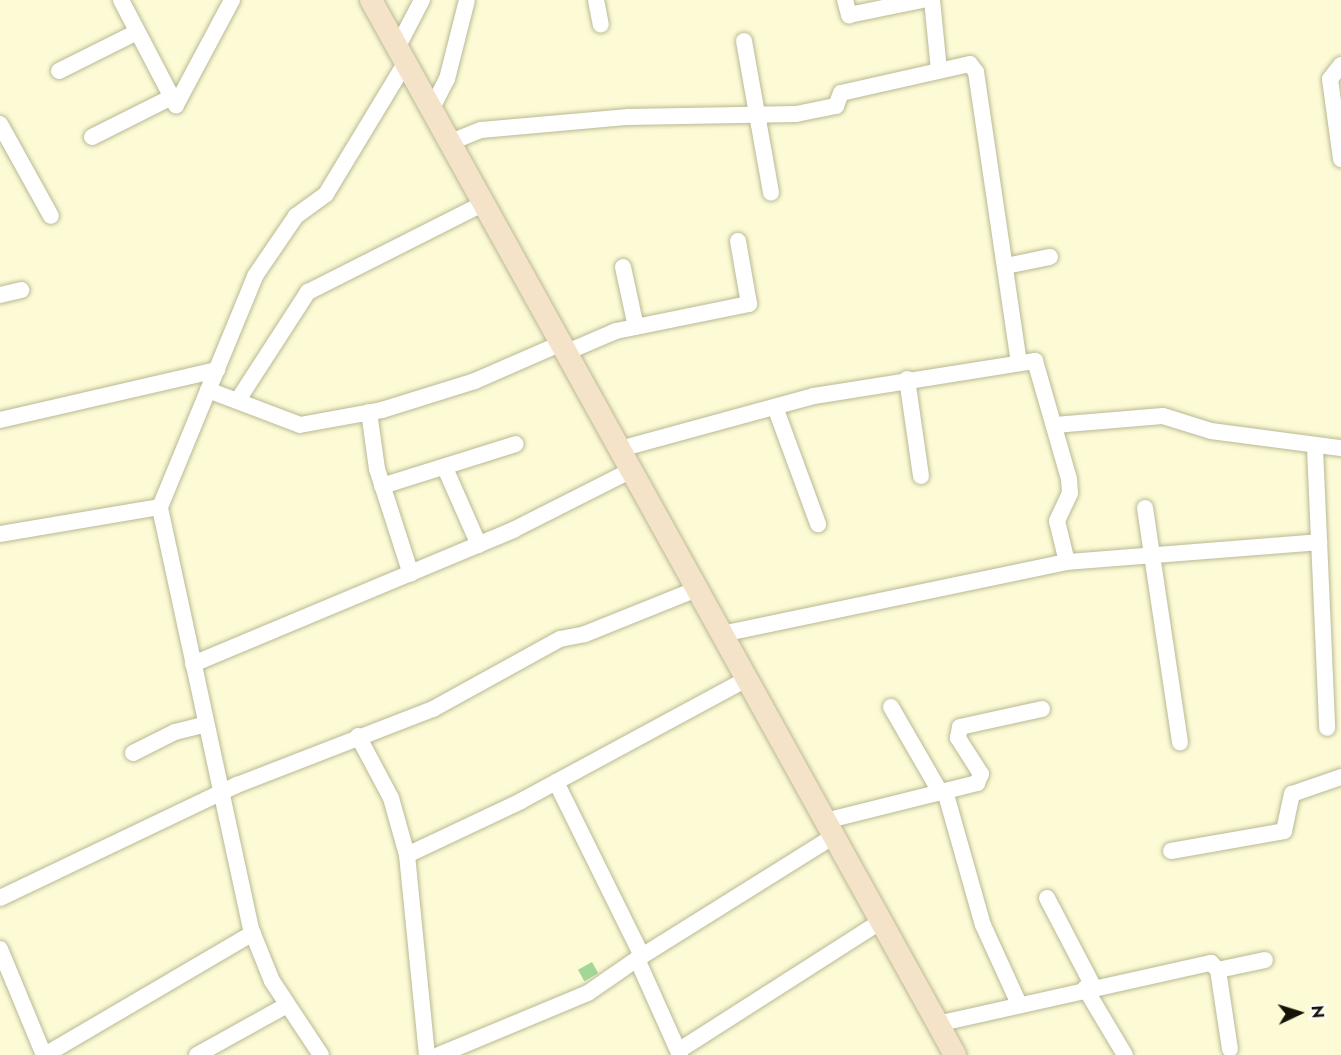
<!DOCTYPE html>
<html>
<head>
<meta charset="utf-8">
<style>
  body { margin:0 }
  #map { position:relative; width:1341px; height:1055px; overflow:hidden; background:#fcfbd5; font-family:Jost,sans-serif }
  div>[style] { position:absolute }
  .building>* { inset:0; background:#a3d798; transform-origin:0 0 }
  .roads { filter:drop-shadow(0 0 2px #b9b894) drop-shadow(0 0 2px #b9b894) }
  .street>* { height:16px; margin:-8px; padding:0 8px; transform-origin:8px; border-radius:8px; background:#fff }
  .secondary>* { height:22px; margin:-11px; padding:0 11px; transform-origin:11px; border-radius:11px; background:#f4e2c9 }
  span { translate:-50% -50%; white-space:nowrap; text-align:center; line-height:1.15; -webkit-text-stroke:5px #fff; paint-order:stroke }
  .north { position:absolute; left:1269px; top:983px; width:60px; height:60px; -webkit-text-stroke:4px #fff; paint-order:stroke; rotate:86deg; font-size:16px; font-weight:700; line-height:24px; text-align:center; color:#141407 }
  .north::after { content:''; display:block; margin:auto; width:21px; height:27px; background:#141407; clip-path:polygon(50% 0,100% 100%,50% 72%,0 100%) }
</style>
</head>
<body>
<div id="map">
  <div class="building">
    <div style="left:592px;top:962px;width:13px;height:16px;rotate:61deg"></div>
  </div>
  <div class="roads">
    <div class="street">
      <div style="left:121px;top:0;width:119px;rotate:62.4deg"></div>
      <div style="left:596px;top:0;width:25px;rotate:79deg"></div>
      <div style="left:845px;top:0;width:16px;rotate:75deg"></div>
      <div style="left:849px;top:15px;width:75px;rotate:-11.6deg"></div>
      <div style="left:932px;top:0;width:70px;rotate:84.3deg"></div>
      <div style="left:744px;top:41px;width:154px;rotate:79.9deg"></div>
      <div style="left:397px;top:48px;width:54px;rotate:-62.5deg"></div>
      <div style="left:1341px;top:65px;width:18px;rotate:128deg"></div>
      <div style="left:1330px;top:79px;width:81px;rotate:82.2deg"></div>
      <div style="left:59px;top:71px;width:87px;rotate:-26.6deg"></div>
      <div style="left:176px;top:105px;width:119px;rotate:-61.9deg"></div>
      <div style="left:432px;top:108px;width:33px;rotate:-63deg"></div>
      <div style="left:447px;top:79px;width:81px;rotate:-75.8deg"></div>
      <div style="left:0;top:124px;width:105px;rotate:61deg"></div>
      <div style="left:92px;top:137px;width:89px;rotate:-26.6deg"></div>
      <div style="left:451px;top:142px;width:32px;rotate:-22deg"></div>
      <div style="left:481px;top:130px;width:148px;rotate:-5.1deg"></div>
      <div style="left:628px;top:117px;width:168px;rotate:-1deg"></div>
      <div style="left:796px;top:114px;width:41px;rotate:-11.3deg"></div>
      <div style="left:836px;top:106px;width:14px;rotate:-69deg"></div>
      <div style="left:841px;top:93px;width:132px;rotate:-12.7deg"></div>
      <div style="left:970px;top:64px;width:10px;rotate:53deg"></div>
      <div style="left:976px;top:72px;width:293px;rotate:81.6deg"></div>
      <div style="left:1006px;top:266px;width:45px;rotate:-11.6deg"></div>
      <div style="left:623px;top:267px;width:61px;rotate:77.8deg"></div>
      <div style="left:0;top:295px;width:22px;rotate:-13deg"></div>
      <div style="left:567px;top:352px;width:53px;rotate:-23.2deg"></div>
      <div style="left:616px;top:331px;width:136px;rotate:-11.5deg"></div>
      <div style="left:749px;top:304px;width:64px;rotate:-99.9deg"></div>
      <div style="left:907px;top:379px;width:98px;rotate:81.8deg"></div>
      <div style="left:208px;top:390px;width:98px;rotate:20.8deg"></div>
      <div style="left:300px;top:425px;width:83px;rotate:-10.4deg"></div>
      <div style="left:382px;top:410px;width:97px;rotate:-17.3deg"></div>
      <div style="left:475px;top:381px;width:95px;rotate:-23.6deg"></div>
      <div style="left:238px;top:400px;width:129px;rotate:-57.1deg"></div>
      <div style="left:308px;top:292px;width:197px;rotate:-26.8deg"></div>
      <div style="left:775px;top:407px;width:125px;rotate:69.8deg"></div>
      <div style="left:369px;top:412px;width:58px;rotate:82deg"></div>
      <div style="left:377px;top:469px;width:110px;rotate:72.1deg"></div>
      <div style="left:0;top:420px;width:223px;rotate:-13deg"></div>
      <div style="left:1055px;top:425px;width:108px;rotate:-4.8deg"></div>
      <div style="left:1163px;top:416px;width:50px;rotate:17.4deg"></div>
      <div style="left:1211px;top:431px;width:131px;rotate:7.5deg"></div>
      <div style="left:1315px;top:448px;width:280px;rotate:87.5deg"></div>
      <div style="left:620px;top:449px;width:201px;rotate:-15.3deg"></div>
      <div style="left:814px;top:396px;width:224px;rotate:-9deg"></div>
      <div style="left:1035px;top:361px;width:123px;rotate:73.9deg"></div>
      <div style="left:1069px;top:479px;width:14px;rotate:86deg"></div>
      <div style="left:1070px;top:493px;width:31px;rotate:115deg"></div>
      <div style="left:1057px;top:521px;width:42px;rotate:76.3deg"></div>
      <div style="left:445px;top:468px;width:84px;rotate:66.2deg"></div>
      <div style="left:382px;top:486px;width:140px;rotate:-17.4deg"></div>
      <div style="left:1145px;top:508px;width:237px;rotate:81.5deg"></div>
      <div style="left:0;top:534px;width:162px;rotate:-9.6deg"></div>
      <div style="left:722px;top:634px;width:352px;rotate:-11.8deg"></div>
      <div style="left:1067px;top:562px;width:253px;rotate:-4.5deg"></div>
      <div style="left:193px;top:664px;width:347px;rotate:-22.7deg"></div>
      <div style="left:513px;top:530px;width:133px;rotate:-26.8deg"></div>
      <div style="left:891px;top:707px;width:98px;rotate:60deg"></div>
      <div style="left:358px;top:736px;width:70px;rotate:62deg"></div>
      <div style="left:391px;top:798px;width:59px;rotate:74.3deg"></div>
      <div style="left:407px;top:855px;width:126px;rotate:-25.3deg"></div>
      <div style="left:521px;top:801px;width:257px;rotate:-28.4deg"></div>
      <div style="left:133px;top:753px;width:47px;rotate:-26.6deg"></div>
      <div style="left:175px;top:732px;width:32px;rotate:-14deg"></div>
      <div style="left:556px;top:782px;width:194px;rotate:63.7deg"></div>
      <div style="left:642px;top:956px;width:226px;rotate:-32deg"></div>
      <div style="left:945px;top:791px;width:139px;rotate:74.2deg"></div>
      <div style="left:983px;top:925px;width:87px;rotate:65.5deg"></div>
      <div style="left:825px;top:821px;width:157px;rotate:-14deg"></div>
      <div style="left:977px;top:783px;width:10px;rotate:-66deg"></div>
      <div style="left:981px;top:774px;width:43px;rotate:-122.6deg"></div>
      <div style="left:958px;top:738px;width:11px;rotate:-80deg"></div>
      <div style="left:960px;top:727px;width:84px;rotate:-12.4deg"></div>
      <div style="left:1171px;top:851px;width:115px;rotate:-10deg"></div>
      <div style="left:1284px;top:831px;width:38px;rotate:-78deg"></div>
      <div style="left:1292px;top:794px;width:52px;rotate:-19.1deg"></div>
      <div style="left:407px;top:855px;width:201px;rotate:84.3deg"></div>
      <div style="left:0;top:898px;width:263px;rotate:-25.5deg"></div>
      <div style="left:237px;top:785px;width:210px;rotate:-21.2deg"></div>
      <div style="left:433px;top:709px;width:145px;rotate:-28.9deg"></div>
      <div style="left:560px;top:639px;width:25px;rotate:-11deg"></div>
      <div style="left:585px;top:634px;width:121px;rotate:-21.9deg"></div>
      <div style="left:1047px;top:898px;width:99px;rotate:62.4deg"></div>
      <div style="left:0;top:949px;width:115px;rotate:67.5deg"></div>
      <div style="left:642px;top:956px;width:6px;rotate:149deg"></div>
      <div style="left:637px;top:959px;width:105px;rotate:65.9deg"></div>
      <div style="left:1218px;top:970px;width:48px;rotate:-12deg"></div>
      <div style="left:1085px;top:988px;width:78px;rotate:59.2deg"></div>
      <div style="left:937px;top:1024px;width:281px;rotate:-12.6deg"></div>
      <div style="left:1211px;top:963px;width:10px;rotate:45deg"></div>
      <div style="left:1218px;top:970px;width:80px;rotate:81.4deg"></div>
      <div style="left:678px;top:1051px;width:241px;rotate:-32.6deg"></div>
      <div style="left:45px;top:1055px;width:241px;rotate:-30.4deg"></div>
      <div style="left:197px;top:1055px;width:103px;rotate:-29.1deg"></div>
      <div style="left:321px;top:1055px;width:89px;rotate:-123.5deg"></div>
      <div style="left:272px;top:981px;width:56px;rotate:-112deg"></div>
      <div style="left:251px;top:929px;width:432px;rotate:-102.2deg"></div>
      <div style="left:160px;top:507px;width:250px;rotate:-67.6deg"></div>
      <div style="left:255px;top:276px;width:73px;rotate:-55.7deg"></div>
      <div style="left:296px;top:216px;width:37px;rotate:-36deg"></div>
      <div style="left:326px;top:194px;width:154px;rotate:-58.8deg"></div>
      <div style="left:439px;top:1055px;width:161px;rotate:-22.6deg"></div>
      <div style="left:588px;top:993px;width:60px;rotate:-34.8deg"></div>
    </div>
    <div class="secondary">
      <div style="left:371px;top:0;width:1206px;rotate:61.03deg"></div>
    </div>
  </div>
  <div class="north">N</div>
</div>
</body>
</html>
